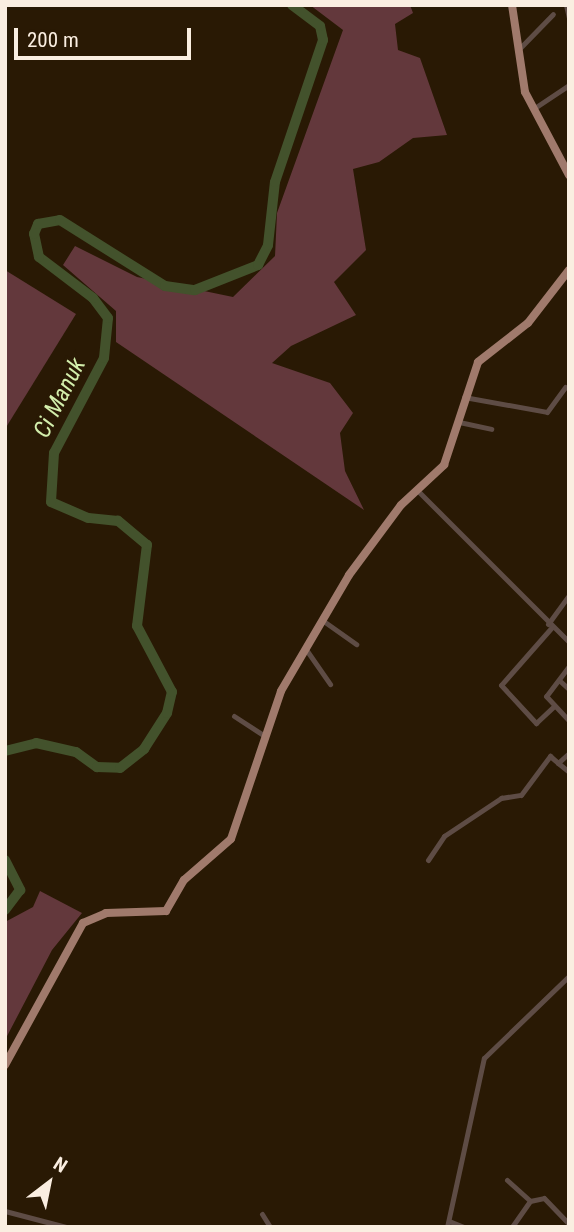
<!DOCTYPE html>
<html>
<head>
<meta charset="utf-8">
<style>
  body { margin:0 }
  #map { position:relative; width:574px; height:1232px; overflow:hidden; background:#291904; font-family:"Roboto Condensed",sans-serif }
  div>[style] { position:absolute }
  .forest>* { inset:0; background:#63383c }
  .river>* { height:10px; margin:-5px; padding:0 5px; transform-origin:5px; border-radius:5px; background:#43522c }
  .minor>* { height:5px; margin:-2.5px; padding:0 2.5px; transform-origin:2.5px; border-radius:2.5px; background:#5e4c45 }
  .primary>* { height:8px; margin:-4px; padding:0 4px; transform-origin:4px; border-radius:4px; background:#a07a6c }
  span { translate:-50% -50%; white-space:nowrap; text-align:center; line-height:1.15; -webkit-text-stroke:6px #291904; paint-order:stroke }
  .water-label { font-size:24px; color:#d3eeac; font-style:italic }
  .frame { position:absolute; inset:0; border:7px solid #faeee1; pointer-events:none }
  .north { position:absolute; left:14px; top:1148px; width:70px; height:70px; -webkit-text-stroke:5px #291904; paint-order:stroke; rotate:32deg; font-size:19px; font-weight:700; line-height:28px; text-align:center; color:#faeee1 }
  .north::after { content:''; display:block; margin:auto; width:24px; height:32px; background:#faeee1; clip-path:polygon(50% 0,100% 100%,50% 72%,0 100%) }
  .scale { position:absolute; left:14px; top:28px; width:177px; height:32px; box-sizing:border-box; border:4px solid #faeee1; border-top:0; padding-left:9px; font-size:21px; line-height:24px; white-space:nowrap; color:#faeee1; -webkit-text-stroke:5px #291904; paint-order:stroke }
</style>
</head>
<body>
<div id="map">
  <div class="forest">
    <div style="clip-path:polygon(310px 5px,410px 5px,413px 13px,395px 24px,398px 50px,420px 58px,447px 135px,413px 138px,379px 162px,353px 169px,366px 250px,334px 282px,356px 315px,291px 346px,272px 363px,330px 383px,353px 413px,340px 433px,345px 471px,364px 510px,116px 342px,116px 311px,63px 265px,75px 246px,137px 277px,233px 297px,275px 256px,277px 213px,343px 30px)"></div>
    <div style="clip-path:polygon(5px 270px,76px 314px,5px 429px)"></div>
    <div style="clip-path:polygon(40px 891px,82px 913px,52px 950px,5px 1040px,5px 922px,33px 907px)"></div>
  </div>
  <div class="river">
    <div style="left:5px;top:751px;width:32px;rotate:-14deg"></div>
    <div style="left:36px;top:743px;width:41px;rotate:12.7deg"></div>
    <div style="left:76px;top:752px;width:26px;rotate:36deg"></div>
    <div style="left:97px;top:767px;width:23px;rotate:2deg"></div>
    <div style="left:120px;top:768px;width:31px;rotate:-38deg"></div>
    <div style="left:144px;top:749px;width:43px;rotate:-57.4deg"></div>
    <div style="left:167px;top:713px;width:22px;rotate:-77deg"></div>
    <div style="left:172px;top:692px;width:75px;rotate:-117.9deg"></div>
    <div style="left:137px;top:626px;width:82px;rotate:-83deg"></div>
    <div style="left:147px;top:545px;width:38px;rotate:-140deg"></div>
    <div style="left:118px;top:521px;width:30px;rotate:-174deg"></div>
    <div style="left:88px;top:518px;width:40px;rotate:-156.6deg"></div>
    <div style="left:51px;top:502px;width:49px;rotate:-86.5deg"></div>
    <div style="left:54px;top:453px;width:107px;rotate:-62.2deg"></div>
    <div style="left:104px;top:358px;width:40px;rotate:-84.3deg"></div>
    <div style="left:108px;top:318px;width:25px;rotate:-127deg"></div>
    <div style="left:93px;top:298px;width:68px;rotate:-142.8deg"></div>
    <div style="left:39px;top:257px;width:24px;rotate:-102deg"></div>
    <div style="left:34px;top:234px;width:11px;rotate:-68deg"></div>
    <div style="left:38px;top:224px;width:22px;rotate:-10deg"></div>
    <div style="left:60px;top:220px;width:124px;rotate:32.2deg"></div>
    <div style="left:165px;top:286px;width:30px;rotate:8deg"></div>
    <div style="left:195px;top:290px;width:68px;rotate:-21.6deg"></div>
    <div style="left:258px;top:265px;width:22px;rotate:-63deg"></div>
    <div style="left:268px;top:245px;width:63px;rotate:-83.7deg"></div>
    <div style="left:275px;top:182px;width:150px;rotate:-71.3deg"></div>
    <div style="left:323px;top:40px;width:14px;rotate:-102deg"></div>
    <div style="left:320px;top:26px;width:35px;rotate:-143deg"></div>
    <div style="left:5px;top:860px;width:34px;rotate:63deg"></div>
    <div style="left:20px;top:890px;width:25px;rotate:127deg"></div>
  </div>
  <div class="minor">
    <div style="left:566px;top:5px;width:13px;rotate:77deg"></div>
    <div style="left:518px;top:50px;width:50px;rotate:-45.8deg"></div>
    <div style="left:533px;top:109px;width:43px;rotate:-33.7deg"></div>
    <div style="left:464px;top:397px;width:84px;rotate:10.2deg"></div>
    <div style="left:547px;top:412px;width:31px;rotate:-54deg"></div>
    <div style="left:459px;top:422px;width:33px;rotate:12deg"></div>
    <div style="left:418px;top:491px;width:214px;rotate:45deg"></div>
    <div style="left:322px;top:620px;width:42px;rotate:35.2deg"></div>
    <div style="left:548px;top:624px;width:36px;rotate:-54deg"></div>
    <div style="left:552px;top:627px;width:77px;rotate:131.3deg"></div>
    <div style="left:501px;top:685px;width:52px;rotate:47.4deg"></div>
    <div style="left:536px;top:723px;width:25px;rotate:-43deg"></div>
    <div style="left:305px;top:648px;width:44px;rotate:55.2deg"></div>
    <div style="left:569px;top:666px;width:38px;rotate:127deg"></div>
    <div style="left:546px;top:696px;width:34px;rotate:47deg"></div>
    <div style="left:560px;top:681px;width:12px;rotate:42deg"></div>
    <div style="left:234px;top:716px;width:37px;rotate:33deg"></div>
    <div style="left:569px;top:753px;width:15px;rotate:138deg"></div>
    <div style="left:558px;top:763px;width:14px;rotate:39deg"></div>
    <div style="left:428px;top:860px;width:29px;rotate:-56deg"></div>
    <div style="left:444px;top:836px;width:69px;rotate:-33.7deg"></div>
    <div style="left:501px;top:798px;width:20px;rotate:-9deg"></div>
    <div style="left:521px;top:795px;width:49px;rotate:-53.4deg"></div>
    <div style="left:550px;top:756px;width:11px;rotate:41deg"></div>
    <div style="left:507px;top:1180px;width:31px;rotate:42deg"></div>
    <div style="left:530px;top:1201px;width:32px;rotate:125deg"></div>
    <div style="left:530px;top:1201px;width:14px;rotate:-12deg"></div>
    <div style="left:544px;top:1198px;width:36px;rotate:46deg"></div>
    <div style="left:5px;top:1211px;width:63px;rotate:14.7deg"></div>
    <div style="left:262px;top:1214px;width:15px;rotate:58deg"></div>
    <div style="left:449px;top:1221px;width:16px;rotate:22deg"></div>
    <div style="left:447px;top:1227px;width:173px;rotate:-77.7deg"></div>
    <div style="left:484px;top:1058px;width:118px;rotate:-44deg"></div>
  </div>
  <div class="primary">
    <div style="left:512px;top:5px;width:88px;rotate:81.5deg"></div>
    <div style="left:525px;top:92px;width:94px;rotate:62.1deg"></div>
    <div style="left:5px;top:1065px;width:162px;rotate:-61.2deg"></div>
    <div style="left:83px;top:923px;width:25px;rotate:-23deg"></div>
    <div style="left:106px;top:913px;width:60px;rotate:-1.9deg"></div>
    <div style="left:166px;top:911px;width:36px;rotate:-60deg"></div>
    <div style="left:184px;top:880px;width:62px;rotate:-41.1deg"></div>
    <div style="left:231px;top:839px;width:156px;rotate:-71.3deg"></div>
    <div style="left:281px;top:691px;width:134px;rotate:-59.6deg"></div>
    <div style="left:349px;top:575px;width:87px;rotate:-53.4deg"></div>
    <div style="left:401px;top:505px;width:59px;rotate:-42.9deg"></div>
    <div style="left:444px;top:465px;width:108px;rotate:-71.7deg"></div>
    <div style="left:478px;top:362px;width:63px;rotate:-38deg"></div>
    <div style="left:528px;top:323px;width:67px;rotate:-52.3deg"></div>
  </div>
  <div class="water-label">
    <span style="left:60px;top:398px;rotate:-63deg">Ci Manuk</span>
  </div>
  <div class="frame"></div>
  <div class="north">N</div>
  <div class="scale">200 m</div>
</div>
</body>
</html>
